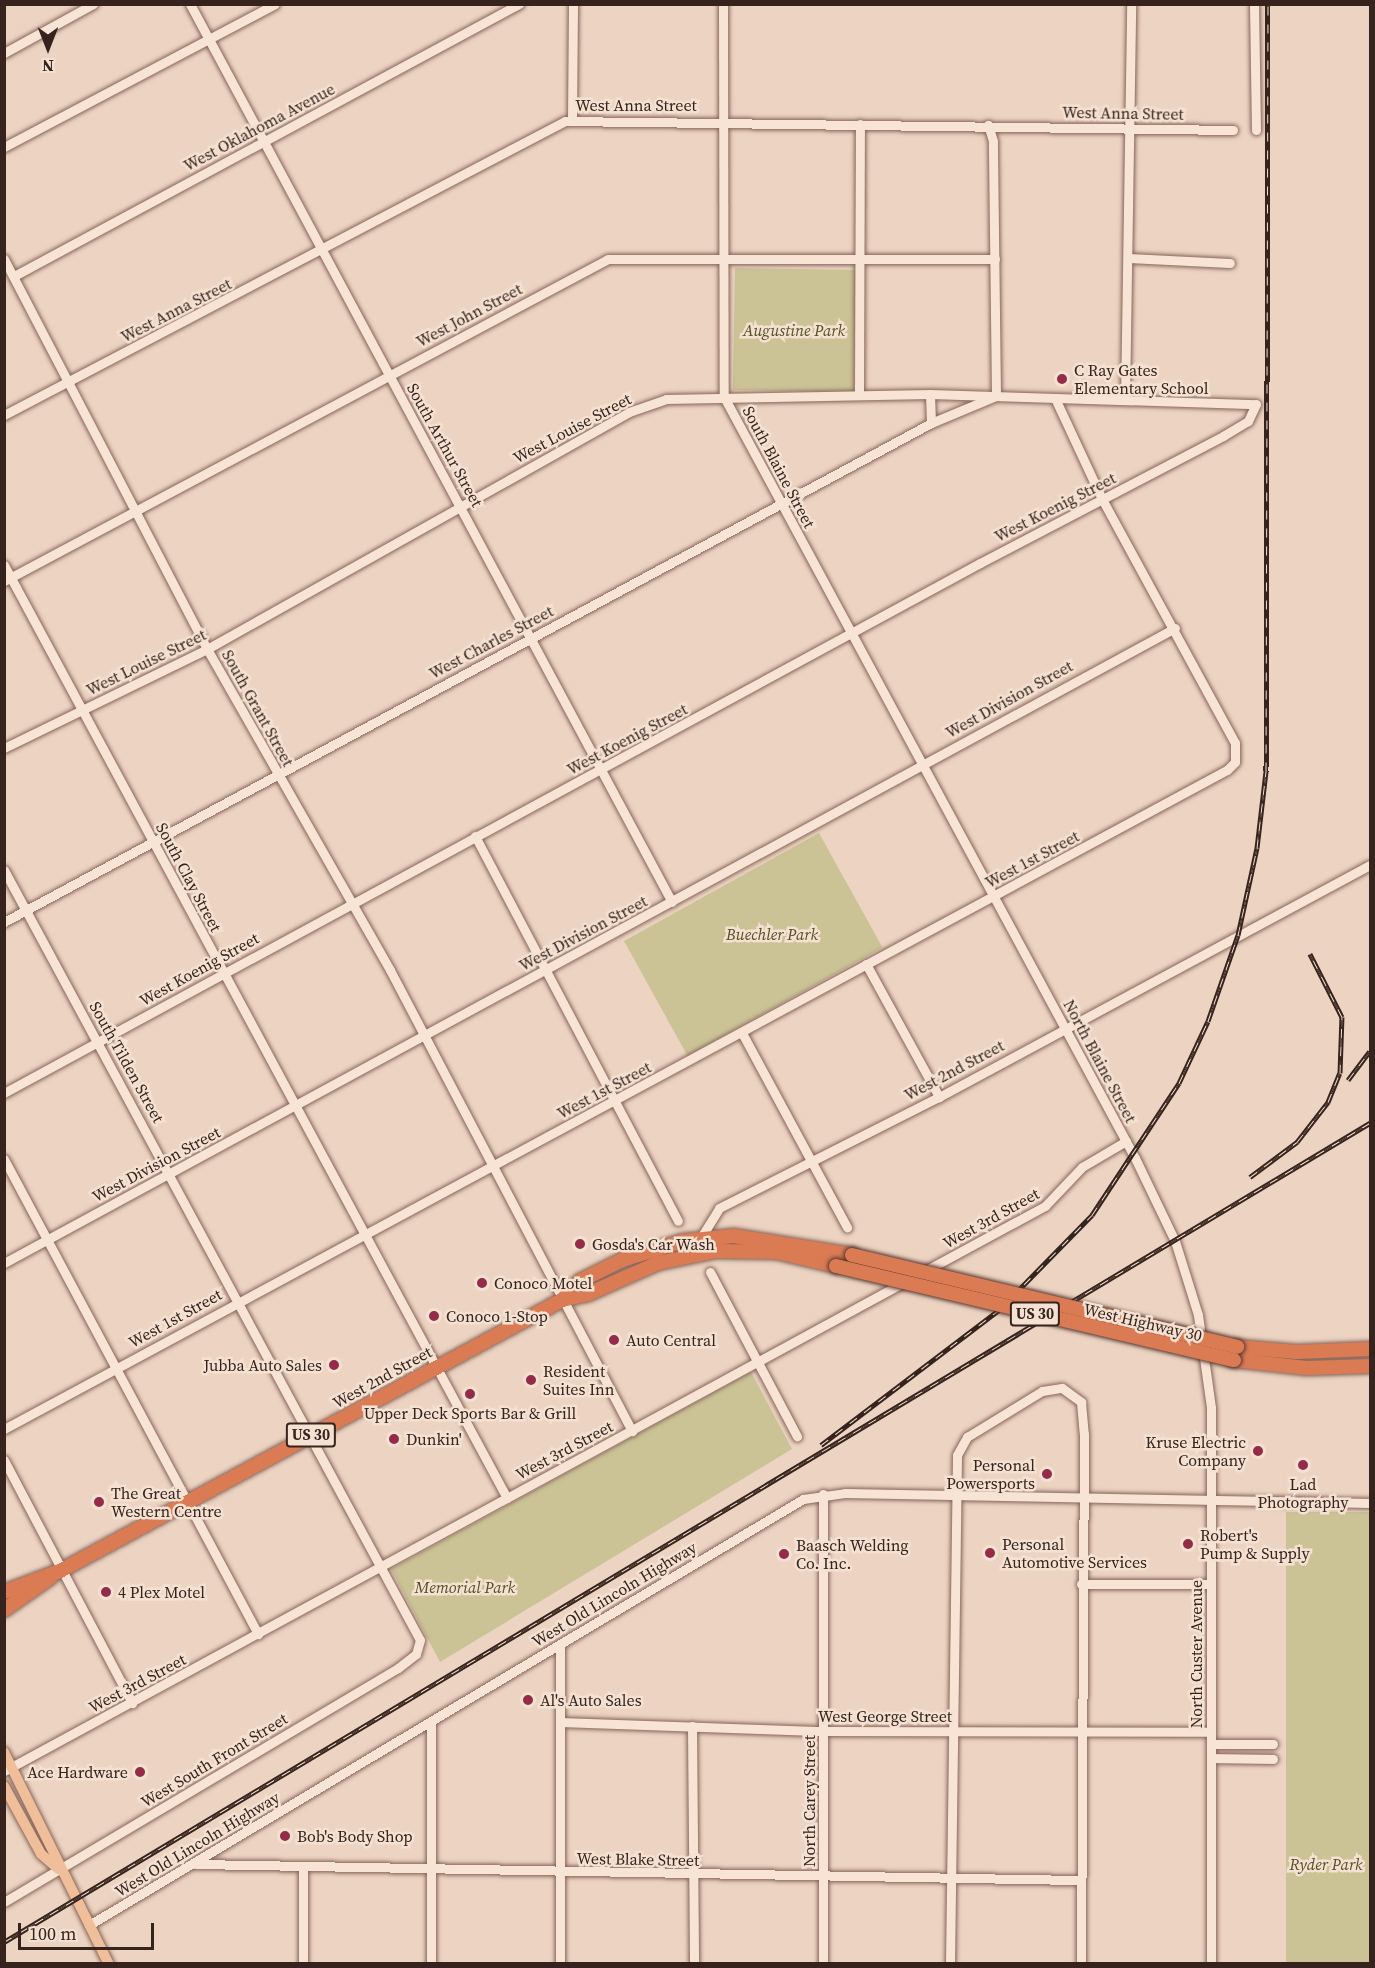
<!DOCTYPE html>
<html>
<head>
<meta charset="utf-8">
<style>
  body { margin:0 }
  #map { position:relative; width:1375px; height:1968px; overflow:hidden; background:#edd4c2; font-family:"Source Serif 4",serif }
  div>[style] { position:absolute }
  .green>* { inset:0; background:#cbc396; transform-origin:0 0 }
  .roads { filter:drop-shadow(0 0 2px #866559) drop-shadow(0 0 2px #866559) }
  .minor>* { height:9px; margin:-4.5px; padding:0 4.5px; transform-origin:4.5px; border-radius:4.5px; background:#f8e4d5 }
  .major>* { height:10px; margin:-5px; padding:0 5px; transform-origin:5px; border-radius:5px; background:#f0be9a }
  .highway>* { height:14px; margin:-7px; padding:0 7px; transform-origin:7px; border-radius:7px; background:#db7b54 }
  .rail>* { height:5px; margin-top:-2.5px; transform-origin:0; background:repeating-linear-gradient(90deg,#f4e1d1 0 9px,#36231d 0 18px); box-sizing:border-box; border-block:2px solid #36231d }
  .bridges { filter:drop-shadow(0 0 2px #54352e) drop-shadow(0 0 2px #54352e) }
  .highway-bridge>* { height:14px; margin:-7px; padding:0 7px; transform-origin:7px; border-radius:7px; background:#db7b54 }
  .dots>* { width:16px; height:16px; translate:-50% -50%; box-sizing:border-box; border:3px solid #f4e1d1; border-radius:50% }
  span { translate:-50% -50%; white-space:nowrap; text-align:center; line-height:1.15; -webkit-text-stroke:5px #f4e1d1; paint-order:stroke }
  .shield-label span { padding:2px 4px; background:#f4e1d1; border:2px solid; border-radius:4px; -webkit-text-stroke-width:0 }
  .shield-label { font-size:15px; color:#36231d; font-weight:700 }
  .street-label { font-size:16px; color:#36231d }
  .park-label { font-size:16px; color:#525124; font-style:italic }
  .poi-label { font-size:16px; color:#36231d }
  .left { translate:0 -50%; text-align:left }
  .right { translate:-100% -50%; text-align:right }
  .frame { position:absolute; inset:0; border:6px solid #36231d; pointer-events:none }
  .north { position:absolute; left:18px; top:18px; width:60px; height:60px; -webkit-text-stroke:4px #f4e1d1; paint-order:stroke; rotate:180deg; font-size:16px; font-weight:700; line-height:24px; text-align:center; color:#36231d }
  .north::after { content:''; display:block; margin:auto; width:21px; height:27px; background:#36231d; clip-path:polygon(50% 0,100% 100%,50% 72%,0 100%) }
  .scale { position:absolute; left:18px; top:1923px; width:136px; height:27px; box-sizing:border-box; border:3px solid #36231d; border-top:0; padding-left:8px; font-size:18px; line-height:21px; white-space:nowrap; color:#36231d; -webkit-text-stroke:4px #f4e1d1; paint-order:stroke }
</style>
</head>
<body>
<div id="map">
  <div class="green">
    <div style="left:735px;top:268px;width:121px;height:122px;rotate:1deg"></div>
    <div style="left:819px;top:833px;width:131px;height:223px;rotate:61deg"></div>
    <div style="clip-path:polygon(751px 1372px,792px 1449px,440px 1662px,391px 1569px)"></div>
    <div style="left:1286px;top:1512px;width:84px;height:451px"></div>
  </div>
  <div class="roads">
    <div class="minor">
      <div style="left:190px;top:4px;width:1019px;rotate:61.78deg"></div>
      <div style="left:723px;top:4px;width:393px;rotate:89.9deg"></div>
      <div style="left:724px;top:397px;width:865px;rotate:61.63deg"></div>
      <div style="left:1135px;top:1158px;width:92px;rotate:64.3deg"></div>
      <div style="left:1175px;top:1241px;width:77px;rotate:72.7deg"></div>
      <div style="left:1198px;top:1315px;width:94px;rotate:82deg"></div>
      <div style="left:1211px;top:1408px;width:556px;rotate:90deg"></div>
      <div style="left:1254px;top:4px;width:126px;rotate:89.1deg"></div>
      <div style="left:4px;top:53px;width:102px;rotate:-28.8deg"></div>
      <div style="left:572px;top:120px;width:116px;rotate:-89.5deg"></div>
      <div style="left:4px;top:147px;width:306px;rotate:-27.8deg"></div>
      <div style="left:1128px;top:258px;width:102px;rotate:2.8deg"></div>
      <div style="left:4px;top:259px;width:440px;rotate:62.5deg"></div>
      <div style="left:207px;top:649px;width:369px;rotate:60.3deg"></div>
      <div style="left:390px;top:970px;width:521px;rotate:62.3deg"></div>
      <div style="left:14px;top:276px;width:574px;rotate:-28.31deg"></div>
      <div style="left:930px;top:394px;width:29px;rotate:88deg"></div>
      <div style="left:859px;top:395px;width:271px;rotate:-89.8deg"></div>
      <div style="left:1125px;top:400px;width:396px;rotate:-89.1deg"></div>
      <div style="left:4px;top:415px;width:633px;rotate:-27.66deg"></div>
      <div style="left:565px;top:121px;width:668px;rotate:0.77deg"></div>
      <div style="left:4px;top:565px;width:1060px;rotate:61.67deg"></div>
      <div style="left:4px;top:581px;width:684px;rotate:-28.06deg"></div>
      <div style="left:608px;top:259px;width:387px"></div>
      <div style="left:4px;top:748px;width:226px;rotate:-26deg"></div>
      <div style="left:207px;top:649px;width:484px;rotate:-29.3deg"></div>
      <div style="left:629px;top:412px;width:39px;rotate:-19deg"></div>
      <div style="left:666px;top:399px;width:264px;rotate:-1.1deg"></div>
      <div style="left:930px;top:394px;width:326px;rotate:1.8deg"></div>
      <div style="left:1256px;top:404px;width:19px;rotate:115deg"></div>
      <div style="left:1248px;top:421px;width:29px;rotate:149deg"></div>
      <div style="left:1223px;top:436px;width:274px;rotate:152.4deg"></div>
      <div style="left:980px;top:563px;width:1111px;rotate:151.5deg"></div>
      <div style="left:475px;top:836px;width:435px;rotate:62.2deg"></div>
      <div style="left:4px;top:870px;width:875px;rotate:61.62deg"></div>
      <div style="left:420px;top:1640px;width:15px;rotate:106deg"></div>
      <div style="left:416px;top:1654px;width:23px;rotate:142deg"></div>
      <div style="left:398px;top:1668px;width:458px;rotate:149.3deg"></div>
      <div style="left:4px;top:922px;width:1053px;rotate:-28.29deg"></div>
      <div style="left:931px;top:423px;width:70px;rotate:-22.6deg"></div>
      <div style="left:996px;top:396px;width:255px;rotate:-90.7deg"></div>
      <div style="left:993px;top:141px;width:17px;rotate:-107deg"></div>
      <div style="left:866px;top:964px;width:152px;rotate:61.2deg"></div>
      <div style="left:742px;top:1033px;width:221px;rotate:61.6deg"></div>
      <div style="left:4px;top:1159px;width:539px;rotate:61.86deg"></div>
      <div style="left:700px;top:1239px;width:36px;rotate:-58deg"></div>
      <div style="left:719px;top:1208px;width:246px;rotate:-26.8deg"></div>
      <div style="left:939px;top:1097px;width:489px;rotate:-28.3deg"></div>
      <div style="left:4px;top:1263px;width:1332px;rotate:-28.47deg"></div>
      <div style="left:710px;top:1272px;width:186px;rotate:62.1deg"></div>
      <div style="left:923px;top:1272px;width:139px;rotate:-28.4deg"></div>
      <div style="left:1045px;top:1206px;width:54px;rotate:-46.5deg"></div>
      <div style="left:1082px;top:1167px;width:51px;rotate:-30.6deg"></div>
      <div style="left:4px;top:1429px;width:1389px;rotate:-28.32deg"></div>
      <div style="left:1227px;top:770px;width:11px;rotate:-45deg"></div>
      <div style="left:1235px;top:762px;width:19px;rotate:-90deg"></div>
      <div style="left:1235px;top:743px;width:278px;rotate:-118.6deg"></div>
      <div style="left:1102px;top:499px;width:111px;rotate:-115deg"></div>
      <div style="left:4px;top:1460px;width:275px;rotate:62.2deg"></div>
      <div style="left:1081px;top:1584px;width:130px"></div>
      <div style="left:560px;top:1645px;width:319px;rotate:90deg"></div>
      <div style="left:560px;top:1722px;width:264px;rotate:2deg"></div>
      <div style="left:824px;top:1731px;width:387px;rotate:0.1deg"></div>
      <div style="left:692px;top:1726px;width:238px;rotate:89.5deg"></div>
      <div style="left:1211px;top:1744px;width:62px"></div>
      <div style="left:1211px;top:1758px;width:62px;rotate:0.9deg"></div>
      <div style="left:4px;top:1771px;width:1027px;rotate:-28.51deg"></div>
      <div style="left:196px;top:1864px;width:884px;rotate:1.04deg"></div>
      <div style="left:89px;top:1925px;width:831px;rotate:-30.82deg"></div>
      <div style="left:803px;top:1499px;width:42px;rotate:-8.1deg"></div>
      <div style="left:845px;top:1493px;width:525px;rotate:1.09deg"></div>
      <div style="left:303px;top:1964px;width:98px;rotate:-90deg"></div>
      <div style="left:431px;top:1964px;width:242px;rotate:-90deg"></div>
      <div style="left:823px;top:1964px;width:470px;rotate:-90deg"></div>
      <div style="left:950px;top:1964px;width:509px;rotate:-89.21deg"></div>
      <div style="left:957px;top:1455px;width:21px;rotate:-61deg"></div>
      <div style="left:967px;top:1437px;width:88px;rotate:-31.5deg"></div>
      <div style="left:1042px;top:1391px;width:20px;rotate:-9deg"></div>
      <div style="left:1062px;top:1388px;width:24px;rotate:36deg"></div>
      <div style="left:1081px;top:1402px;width:32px;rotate:85deg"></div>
      <div style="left:1084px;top:1434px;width:530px;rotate:90.32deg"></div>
    </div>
    <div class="major">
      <div style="left:4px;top:1752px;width:237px;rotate:63.7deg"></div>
      <div style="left:4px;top:1786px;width:77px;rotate:61.4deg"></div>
      <div style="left:41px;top:1854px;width:23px;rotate:41deg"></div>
    </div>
    <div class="highway">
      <div style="left:562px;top:1300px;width:27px;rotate:-13deg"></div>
      <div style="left:588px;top:1294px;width:77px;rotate:-23.9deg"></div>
      <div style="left:658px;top:1263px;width:58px;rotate:-11.9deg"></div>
      <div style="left:715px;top:1251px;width:61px;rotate:0.9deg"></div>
      <div style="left:776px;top:1252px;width:62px;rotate:13.1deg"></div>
      <div style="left:1237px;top:1347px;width:60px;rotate:4.8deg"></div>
      <div style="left:1297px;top:1352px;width:73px;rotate:-2.4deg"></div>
      <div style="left:1234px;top:1360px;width:73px;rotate:6.3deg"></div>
      <div style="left:1307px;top:1368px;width:63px;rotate:-1.8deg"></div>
      <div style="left:4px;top:1592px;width:60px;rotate:-20.6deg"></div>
      <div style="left:60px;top:1571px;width:570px;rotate:-28.36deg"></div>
      <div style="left:562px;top:1300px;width:26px;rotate:-47deg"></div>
      <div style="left:580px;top:1281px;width:47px;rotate:-26.6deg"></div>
      <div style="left:622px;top:1260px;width:64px;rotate:-17.3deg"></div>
      <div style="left:683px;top:1241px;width:51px;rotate:-5.6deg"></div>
      <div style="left:734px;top:1236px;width:120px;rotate:9.1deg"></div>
      <div style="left:4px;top:1610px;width:57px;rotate:-35.1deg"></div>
    </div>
  </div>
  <div class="rail">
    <div style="left:1348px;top:1080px;width:36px;rotate:-53deg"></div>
    <div style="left:1250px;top:1177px;width:59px;rotate:-36.7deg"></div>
    <div style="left:1297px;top:1142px;width:51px;rotate:-52.2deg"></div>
    <div style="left:1328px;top:1102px;width:31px;rotate:-68deg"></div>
    <div style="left:1340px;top:1073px;width:56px;rotate:-88deg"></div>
    <div style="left:1342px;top:1017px;width:71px;rotate:-116.9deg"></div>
    <div style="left:821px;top:1445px;width:223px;rotate:-37.2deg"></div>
    <div style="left:999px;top:1310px;width:133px;rotate:-45.6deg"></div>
    <div style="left:1092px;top:1215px;width:158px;rotate:-56.6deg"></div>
    <div style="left:1179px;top:1083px;width:68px;rotate:-64.9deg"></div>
    <div style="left:1208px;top:1021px;width:91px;rotate:-70.8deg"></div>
    <div style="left:1238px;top:935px;width:89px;rotate:-77.7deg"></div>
    <div style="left:1257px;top:848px;width:78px;rotate:-83.3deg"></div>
    <div style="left:1266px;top:771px;width:767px;rotate:-89.85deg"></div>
    <div style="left:4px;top:1942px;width:1593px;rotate:-30.95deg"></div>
  </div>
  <div class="bridges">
    <div class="highway-bridge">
      <div style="left:852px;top:1255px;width:396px;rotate:13.4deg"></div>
      <div style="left:836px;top:1266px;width:409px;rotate:13.3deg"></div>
    </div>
  </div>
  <div class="dots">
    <div style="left:1062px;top:379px;background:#942b48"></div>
    <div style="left:580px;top:1244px;background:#942b48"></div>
    <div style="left:482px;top:1283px;background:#942b48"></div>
    <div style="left:434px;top:1316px;background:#942b48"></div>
    <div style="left:614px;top:1340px;background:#942b48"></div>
    <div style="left:334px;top:1365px;background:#942b48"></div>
    <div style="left:531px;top:1380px;background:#942b48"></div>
    <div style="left:470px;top:1394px;background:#942b48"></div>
    <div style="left:394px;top:1439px;background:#942b48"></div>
    <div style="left:1258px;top:1451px;background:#942b48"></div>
    <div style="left:1303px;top:1465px;background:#942b48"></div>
    <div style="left:1047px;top:1474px;background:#942b48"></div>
    <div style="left:99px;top:1502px;background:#942b48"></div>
    <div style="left:1188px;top:1544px;background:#942b48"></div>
    <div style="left:990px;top:1553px;background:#942b48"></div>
    <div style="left:784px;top:1554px;background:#942b48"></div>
    <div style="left:106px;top:1592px;background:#942b48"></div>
    <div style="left:528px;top:1700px;background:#942b48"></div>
    <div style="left:140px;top:1772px;background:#942b48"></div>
    <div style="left:285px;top:1836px;background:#942b48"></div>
  </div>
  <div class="shield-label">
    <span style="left:1035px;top:1314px">US 30</span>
    <span style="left:311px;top:1435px">US 30</span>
  </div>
  <div class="street-label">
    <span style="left:636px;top:105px">West Anna Street</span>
    <span style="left:1123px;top:113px;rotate:1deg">West Anna Street</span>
    <span style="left:259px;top:127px;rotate:-28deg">West Oklahoma Avenue</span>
    <span style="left:176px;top:310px;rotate:-27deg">West Anna Street</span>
    <span style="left:469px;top:315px;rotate:-28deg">West John Street</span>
    <span style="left:572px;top:428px;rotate:-28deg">West Louise Street</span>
    <span style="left:445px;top:445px;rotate:61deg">South Arthur Street</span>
    <span style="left:779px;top:467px;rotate:62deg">South Blaine Street</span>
    <span style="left:1055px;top:507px;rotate:-27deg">West Koenig Street</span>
    <span style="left:491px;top:642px;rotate:-28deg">West Charles Street</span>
    <span style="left:146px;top:662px;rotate:-26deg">West Louise Street</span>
    <span style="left:1009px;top:699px;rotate:-29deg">West Division Street</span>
    <span style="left:258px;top:708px;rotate:61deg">South Grant Street</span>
    <span style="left:627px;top:739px;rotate:-28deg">West Koenig Street</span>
    <span style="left:1032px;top:859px;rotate:-28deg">West 1st Street</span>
    <span style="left:189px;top:877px;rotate:62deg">South Clay Street</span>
    <span style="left:583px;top:933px;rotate:-28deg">West Division Street</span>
    <span style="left:199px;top:969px;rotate:-29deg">West Koenig Street</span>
    <span style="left:1100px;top:1061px;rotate:62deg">North Blaine Street</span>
    <span style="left:127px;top:1062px;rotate:61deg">South Tilden Street</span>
    <span style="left:954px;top:1070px;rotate:-28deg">West 2nd Street</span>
    <span style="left:604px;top:1090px;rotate:-28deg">West 1st Street</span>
    <span style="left:156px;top:1164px;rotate:-28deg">West Division Street</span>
    <span style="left:991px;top:1218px;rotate:-29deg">West 3rd Street</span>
    <span style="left:175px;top:1318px;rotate:-29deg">West 1st Street</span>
    <span style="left:1143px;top:1322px;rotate:13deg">West Highway 30</span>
    <span style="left:382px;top:1377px;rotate:-29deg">West 2nd Street</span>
    <span style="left:564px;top:1450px;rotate:-28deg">West 3rd Street</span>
    <span style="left:614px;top:1594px;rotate:-31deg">West Old Lincoln Highway</span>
    <span style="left:1196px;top:1654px;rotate:-90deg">North Custer Avenue</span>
    <span style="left:137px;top:1683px;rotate:-28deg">West 3rd Street</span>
    <span style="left:885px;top:1716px">West George Street</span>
    <span style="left:214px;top:1760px;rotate:-31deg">West South Front Street</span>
    <span style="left:809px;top:1801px;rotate:-90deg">North Carey Street</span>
    <span style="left:197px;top:1844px;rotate:-31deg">West Old Lincoln Highway</span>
    <span style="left:638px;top:1859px;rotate:1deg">West Blake Street</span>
  </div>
  <div class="park-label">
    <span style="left:794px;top:330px">Augustine Park</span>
    <span style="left:772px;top:934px">Buechler Park</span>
    <span style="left:465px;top:1587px">Memorial Park</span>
    <span style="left:1326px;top:1864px">Ryder Park</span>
  </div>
  <div class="poi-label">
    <span class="left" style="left:1074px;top:379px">C Ray Gates<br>Elementary School</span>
    <span class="left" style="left:592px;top:1244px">Gosda's Car Wash</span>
    <span class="left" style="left:494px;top:1283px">Conoco Motel</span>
    <span class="left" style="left:446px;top:1316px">Conoco 1-Stop</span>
    <span class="left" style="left:626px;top:1340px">Auto Central</span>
    <span class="right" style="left:322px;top:1365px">Jubba Auto Sales</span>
    <span class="left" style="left:543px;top:1380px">Resident<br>Suites Inn</span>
    <span style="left:470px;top:1413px">Upper Deck Sports Bar &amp; Grill</span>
    <span class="left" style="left:406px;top:1439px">Dunkin'</span>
    <span class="right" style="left:1246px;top:1451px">Kruse Electric<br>Company</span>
    <span class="right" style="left:1035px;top:1474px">Personal<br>Powersports</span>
    <span style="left:1303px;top:1493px">Lad<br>Photography</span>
    <span class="left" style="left:111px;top:1502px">The Great<br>Western Centre</span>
    <span class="left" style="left:1200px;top:1544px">Robert's<br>Pump &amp; Supply</span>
    <span class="left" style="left:1002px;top:1553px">Personal<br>Automotive Services</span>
    <span class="left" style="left:796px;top:1554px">Baasch Welding<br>Co. Inc.</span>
    <span class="left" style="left:118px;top:1592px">4 Plex Motel</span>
    <span class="left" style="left:540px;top:1700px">Al's Auto Sales</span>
    <span class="right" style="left:128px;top:1772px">Ace Hardware</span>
    <span class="left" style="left:297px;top:1836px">Bob's Body Shop</span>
  </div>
  <div class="frame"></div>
  <div class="north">N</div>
  <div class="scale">100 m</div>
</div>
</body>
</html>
